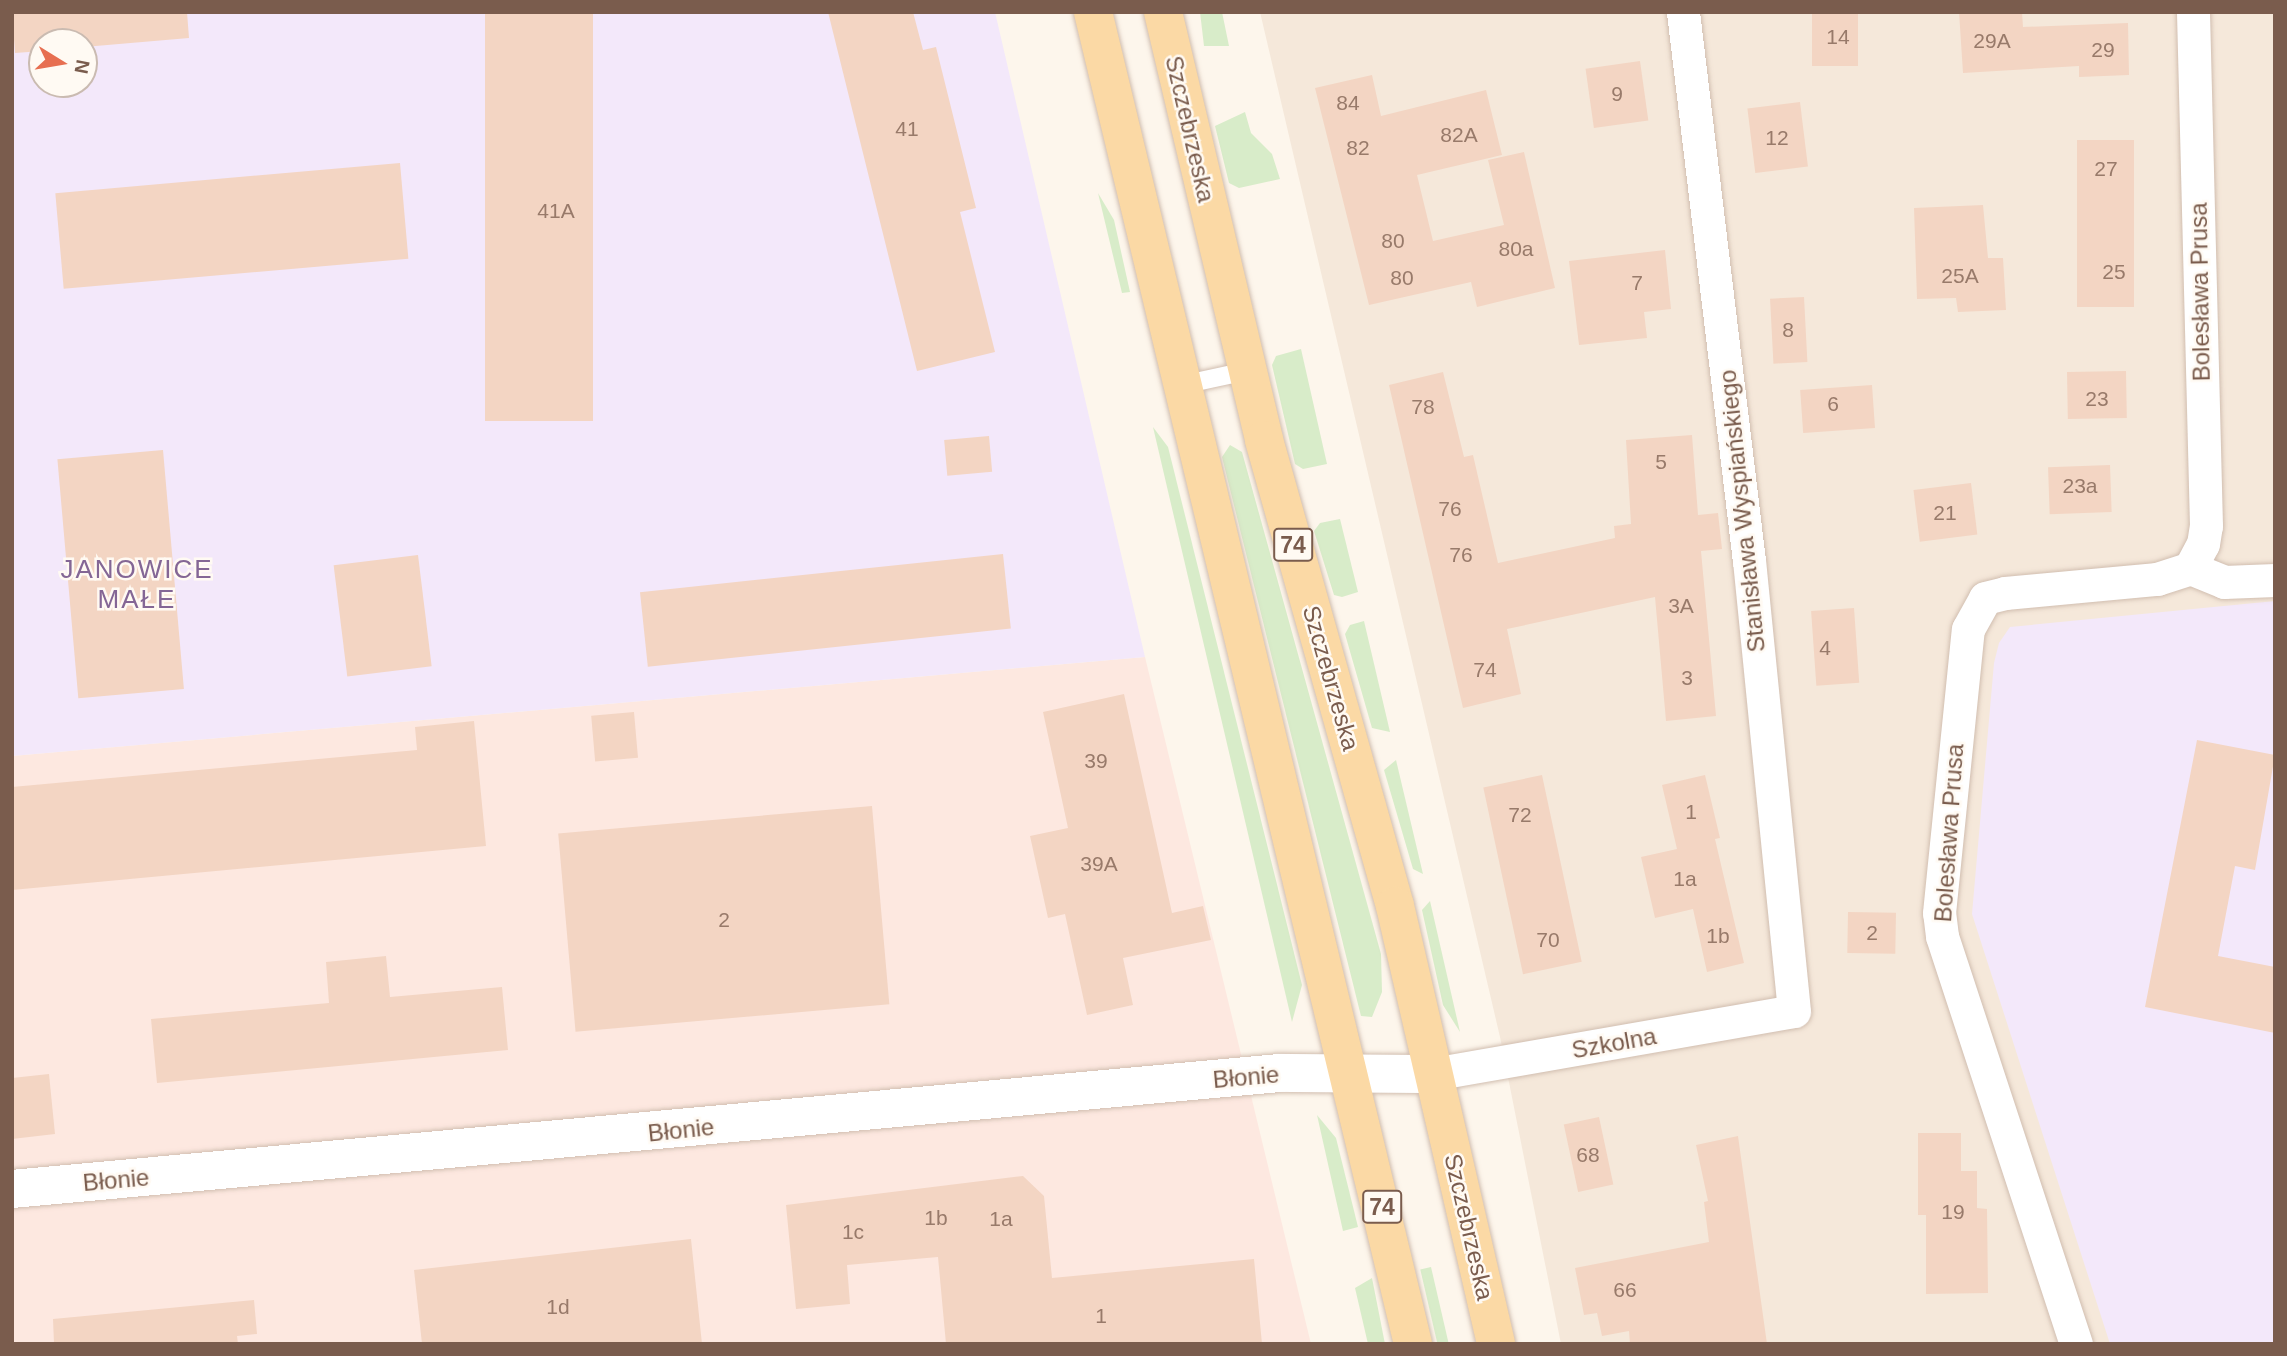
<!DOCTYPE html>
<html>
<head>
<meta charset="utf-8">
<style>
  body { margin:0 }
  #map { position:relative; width:2287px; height:1356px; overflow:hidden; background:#fdf6ec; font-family:Arial,sans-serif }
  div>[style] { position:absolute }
  .residential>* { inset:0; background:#f5e8da }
  .commercial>* { inset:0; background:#fde8e0 }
  .education>* { inset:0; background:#f3e8fa }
  .green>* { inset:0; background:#d8ecc9; transform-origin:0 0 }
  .building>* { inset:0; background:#f3d5c3; transform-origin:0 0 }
  .roads { filter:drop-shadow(0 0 2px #d1beb0) drop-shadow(0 0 2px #d1beb0) }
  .lane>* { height:18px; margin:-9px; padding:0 9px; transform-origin:9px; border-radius:9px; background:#fff }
  .street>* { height:33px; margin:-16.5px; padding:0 16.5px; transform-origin:16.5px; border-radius:16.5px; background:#fff }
  .secondary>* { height:38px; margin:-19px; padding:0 19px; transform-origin:19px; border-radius:19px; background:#fff }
  .primary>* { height:38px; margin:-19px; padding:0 19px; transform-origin:19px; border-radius:19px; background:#fbd9a5 }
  span { translate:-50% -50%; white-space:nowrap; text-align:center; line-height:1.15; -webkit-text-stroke:5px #fffaf3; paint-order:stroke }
  .number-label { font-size:21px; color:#987a6a }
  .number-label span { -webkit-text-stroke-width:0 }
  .shield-label span { padding:2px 5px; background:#fffaf3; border:2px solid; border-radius:5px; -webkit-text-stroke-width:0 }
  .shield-label { font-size:23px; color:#7a5c4d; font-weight:700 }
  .street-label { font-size:24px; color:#7a5c4d }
  .neighbourhood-label { font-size:26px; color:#846695; letter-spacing:2px }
  .frame { position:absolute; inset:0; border:14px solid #7a5c4d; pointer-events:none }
  .north { position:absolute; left:28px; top:28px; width:70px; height:70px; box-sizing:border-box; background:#fffaf3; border:2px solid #cabbb1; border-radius:50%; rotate:101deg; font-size:19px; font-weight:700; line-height:28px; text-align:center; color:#7a5c4d }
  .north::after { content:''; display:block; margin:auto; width:24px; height:32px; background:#e76f51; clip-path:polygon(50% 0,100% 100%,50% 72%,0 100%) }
</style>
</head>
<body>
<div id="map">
  <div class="residential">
    <div style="clip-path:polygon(1260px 12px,2275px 12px,2275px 1344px,1561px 1344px,1500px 1037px)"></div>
  </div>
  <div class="commercial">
    <div style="clip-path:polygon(1145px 657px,1311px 1344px,12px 1344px,12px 756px)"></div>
  </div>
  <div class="education">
    <div style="clip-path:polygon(evenodd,12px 12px,995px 12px,1145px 657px,12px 756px,12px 12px,42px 42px,84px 42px,84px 84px,42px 84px,42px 42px)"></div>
    <div style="clip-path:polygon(2275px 601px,2275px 1344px,2110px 1344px,1972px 914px,1994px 663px,1999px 643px,2010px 627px)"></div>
  </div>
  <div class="green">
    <div style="clip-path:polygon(1200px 12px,1222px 12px,1229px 46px,1204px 46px)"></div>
    <div style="clip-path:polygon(1245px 112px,1251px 133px,1272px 154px,1280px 179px,1239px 188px,1229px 183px,1215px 126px)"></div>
    <div style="clip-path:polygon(1098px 193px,1114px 220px,1130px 292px,1122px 293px)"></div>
    <div style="clip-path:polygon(1301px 349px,1327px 464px,1303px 469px,1295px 464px,1272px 365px,1276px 356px)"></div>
    <div style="clip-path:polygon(1153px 427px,1168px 447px,1302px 985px,1292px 1022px)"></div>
    <div style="clip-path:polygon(1230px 445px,1242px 452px,1381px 954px,1382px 992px,1372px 1017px,1361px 1016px,1222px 457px)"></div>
    <div style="clip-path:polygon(1340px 519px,1358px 592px,1342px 597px,1334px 595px,1314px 531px,1320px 523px)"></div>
    <div style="clip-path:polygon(1364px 621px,1390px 732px,1372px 728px,1345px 634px,1350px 625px)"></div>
    <div style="clip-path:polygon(1396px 760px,1423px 874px,1413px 869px,1384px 770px)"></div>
    <div style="clip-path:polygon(1430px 901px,1460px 1032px,1443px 1005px,1422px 910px)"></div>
    <div style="clip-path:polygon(1317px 1115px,1336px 1138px,1358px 1227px,1343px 1231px)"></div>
    <div style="left:1431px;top:1267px;width:79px;height:11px;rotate:77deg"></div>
    <div style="clip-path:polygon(1372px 1278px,1385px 1344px,1368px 1344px,1355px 1288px)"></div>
  </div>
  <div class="building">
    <div style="clip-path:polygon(12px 12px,187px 12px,189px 38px,84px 47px,84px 42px,42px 42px,42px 51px,15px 53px)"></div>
    <div style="left:485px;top:12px;width:108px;height:409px"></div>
    <div style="clip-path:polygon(828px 12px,913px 12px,923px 50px,936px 47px,976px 208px,960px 212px,995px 352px,917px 371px)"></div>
    <div style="left:1812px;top:12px;width:46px;height:54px"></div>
    <div style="clip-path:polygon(1959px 12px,2022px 12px,2023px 27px,2128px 23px,2129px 75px,2079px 77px,2079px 66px,1963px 73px)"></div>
    <div style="left:1640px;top:61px;width:60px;height:55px;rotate:82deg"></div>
    <div style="clip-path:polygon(1372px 75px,1381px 116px,1486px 90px,1502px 155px,1417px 175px,1433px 241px,1504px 225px,1488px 160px,1524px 152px,1555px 288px,1477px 307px,1471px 282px,1369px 305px,1315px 88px)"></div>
    <div style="left:1800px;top:102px;width:65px;height:53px;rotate:83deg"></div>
    <div style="left:2077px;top:140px;width:57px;height:167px"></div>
    <div style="left:400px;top:163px;width:96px;height:346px;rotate:85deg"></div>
    <div style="clip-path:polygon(1983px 205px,1988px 258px,2003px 258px,2006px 310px,1958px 312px,1956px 298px,1917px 299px,1914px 208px)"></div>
    <div style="clip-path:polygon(1665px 250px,1671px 309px,1644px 312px,1647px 338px,1579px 345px,1569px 261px)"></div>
    <div style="left:1804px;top:297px;width:65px;height:34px;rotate:87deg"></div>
    <div style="left:2126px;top:371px;width:47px;height:59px;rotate:89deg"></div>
    <div style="clip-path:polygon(1443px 372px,1464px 457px,1473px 455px,1498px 563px,1615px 538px,1614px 526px,1631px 524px,1626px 440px,1692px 435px,1698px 515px,1718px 513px,1722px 549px,1701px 551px,1716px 716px,1666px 721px,1655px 597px,1507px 629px,1521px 694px,1463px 708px,1389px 385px)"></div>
    <div style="left:1872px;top:385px;width:43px;height:72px;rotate:86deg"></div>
    <div style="left:989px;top:436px;width:36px;height:45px;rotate:85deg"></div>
    <div style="left:163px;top:450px;width:240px;height:106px;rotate:85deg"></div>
    <div style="left:2110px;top:465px;width:47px;height:62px;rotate:88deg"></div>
    <div style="left:1971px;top:483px;width:52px;height:58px;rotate:83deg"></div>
    <div style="left:1003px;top:554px;width:75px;height:365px;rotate:84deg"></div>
    <div style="left:418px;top:555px;width:112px;height:85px;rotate:83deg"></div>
    <div style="left:1854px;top:608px;width:75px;height:43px;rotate:86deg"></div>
    <div style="clip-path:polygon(1124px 694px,1172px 913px,1203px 906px,1211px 940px,1123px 958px,1133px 1005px,1087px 1015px,1065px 914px,1048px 918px,1030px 836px,1068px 828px,1043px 712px)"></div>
    <div style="left:634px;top:712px;width:46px;height:43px;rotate:85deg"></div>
    <div style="clip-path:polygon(474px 721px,486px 846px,12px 890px,12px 787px,417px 750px,415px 727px)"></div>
    <div style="clip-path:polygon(2197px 740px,2275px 755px,2255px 870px,2235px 866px,2218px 956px,2275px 967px,2275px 1033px,2145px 1007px)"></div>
    <div style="left:1542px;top:775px;width:191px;height:60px;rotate:78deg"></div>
    <div style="clip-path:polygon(1705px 775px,1720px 838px,1715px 839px,1744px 963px,1707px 972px,1693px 909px,1655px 918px,1641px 857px,1677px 849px,1662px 785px)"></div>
    <div style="left:872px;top:806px;width:199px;height:315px;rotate:85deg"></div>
    <div style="left:1848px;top:912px;width:48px;height:41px;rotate:1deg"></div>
    <div style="clip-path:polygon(386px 956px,390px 997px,502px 987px,508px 1050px,157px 1083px,151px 1019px,329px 1003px,326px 962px)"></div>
    <div style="clip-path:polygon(49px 1074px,55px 1134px,12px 1139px,12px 1078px)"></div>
    <div style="left:1599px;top:1117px;width:69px;height:36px;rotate:78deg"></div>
    <div style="clip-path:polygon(1918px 1133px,1961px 1133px,1961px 1171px,1977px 1171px,1977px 1208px,1987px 1209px,1988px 1293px,1926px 1294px,1926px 1215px,1918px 1215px)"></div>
    <div style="clip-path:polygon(1738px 1136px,1767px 1344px,1630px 1344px,1629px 1331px,1602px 1336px,1597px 1313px,1584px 1315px,1575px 1268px,1709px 1242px,1704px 1202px,1708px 1201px,1696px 1145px)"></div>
    <div style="clip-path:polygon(1023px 1176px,1044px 1196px,1052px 1278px,1254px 1259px,1262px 1344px,946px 1344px,938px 1257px,847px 1265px,850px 1304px,796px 1309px,786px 1205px)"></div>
    <div style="clip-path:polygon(691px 1239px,702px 1344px,422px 1344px,414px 1270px)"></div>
    <div style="clip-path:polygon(254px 1300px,257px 1334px,237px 1336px,238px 1344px,54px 1344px,53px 1319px)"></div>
  </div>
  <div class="roads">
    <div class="lane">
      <div style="left:1182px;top:385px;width:66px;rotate:-12.2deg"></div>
    </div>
    <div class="street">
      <div style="left:2190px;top:568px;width:27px;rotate:-62deg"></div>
      <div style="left:2203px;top:544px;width:18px;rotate:-81deg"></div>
      <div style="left:2206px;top:526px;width:514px;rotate:-91.45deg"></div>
      <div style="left:1433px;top:1074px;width:366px;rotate:-9.9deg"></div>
      <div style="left:1794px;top:1011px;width:452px;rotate:-95.7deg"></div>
      <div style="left:1749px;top:561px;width:553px;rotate:-96.86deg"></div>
      <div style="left:2076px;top:1344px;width:429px;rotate:-108.2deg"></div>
      <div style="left:1942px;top:936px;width:23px;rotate:-97deg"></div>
      <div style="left:1939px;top:913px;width:285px;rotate:-84.2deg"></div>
      <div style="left:1968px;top:629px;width:35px;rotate:-61deg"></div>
      <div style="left:1985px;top:598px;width:21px;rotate:-14deg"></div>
      <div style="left:2005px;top:593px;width:153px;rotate:-5.3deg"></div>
      <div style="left:2157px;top:579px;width:35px;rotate:-18deg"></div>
      <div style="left:2190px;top:568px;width:37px;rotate:22deg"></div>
      <div style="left:2224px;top:582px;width:51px;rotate:-2.2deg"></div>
    </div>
    <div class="secondary">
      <div style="left:12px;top:1189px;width:1273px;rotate:-5.23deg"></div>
      <div style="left:1280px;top:1073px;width:153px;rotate:0.4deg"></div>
    </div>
    <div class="primary">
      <div style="left:1093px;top:12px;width:1370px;rotate:76.49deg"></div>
      <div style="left:1163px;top:12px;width:440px;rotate:76.7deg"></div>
      <div style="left:1264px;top:440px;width:484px;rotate:74.3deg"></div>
      <div style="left:1395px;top:906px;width:449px;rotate:77deg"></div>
    </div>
  </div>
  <div class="number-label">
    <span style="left:1838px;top:37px">14</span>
    <span style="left:1992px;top:41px">29A</span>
    <span style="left:2103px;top:50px">29</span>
    <span style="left:1617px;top:94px">9</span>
    <span style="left:1348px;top:103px">84</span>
    <span style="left:907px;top:129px">41</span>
    <span style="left:1459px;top:135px">82A</span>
    <span style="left:1777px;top:138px">12</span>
    <span style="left:1358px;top:148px">82</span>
    <span style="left:2106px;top:169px">27</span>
    <span style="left:556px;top:211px">41A</span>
    <span style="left:1393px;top:241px">80</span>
    <span style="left:1516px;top:249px">80a</span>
    <span style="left:2114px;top:272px">25</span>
    <span style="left:1960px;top:276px">25A</span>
    <span style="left:1402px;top:278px">80</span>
    <span style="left:1637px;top:283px">7</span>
    <span style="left:1788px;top:330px">8</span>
    <span style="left:2097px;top:399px">23</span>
    <span style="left:1833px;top:404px">6</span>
    <span style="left:1423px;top:407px">78</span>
    <span style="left:1661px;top:462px">5</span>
    <span style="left:2080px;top:486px">23a</span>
    <span style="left:1450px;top:509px">76</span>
    <span style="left:1945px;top:513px">21</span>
    <span style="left:1461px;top:555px">76</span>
    <span style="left:1681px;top:606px">3A</span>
    <span style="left:1825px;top:648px">4</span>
    <span style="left:1485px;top:670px">74</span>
    <span style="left:1687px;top:678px">3</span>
    <span style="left:1096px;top:761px">39</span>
    <span style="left:1691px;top:812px">1</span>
    <span style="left:1520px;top:815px">72</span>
    <span style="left:1099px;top:864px">39A</span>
    <span style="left:1685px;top:879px">1a</span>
    <span style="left:724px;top:920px">2</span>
    <span style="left:1872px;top:933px">2</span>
    <span style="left:1718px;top:936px">1b</span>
    <span style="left:1548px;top:940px">70</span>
    <span style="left:1588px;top:1155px">68</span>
    <span style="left:1953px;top:1212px">19</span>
    <span style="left:936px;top:1218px">1b</span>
    <span style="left:1001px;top:1219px">1a</span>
    <span style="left:853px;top:1232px">1c</span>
    <span style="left:1625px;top:1290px">66</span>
    <span style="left:558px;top:1307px">1d</span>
    <span style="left:1101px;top:1316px">1</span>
  </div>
  <div class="shield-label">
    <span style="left:1293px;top:545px">74</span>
    <span style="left:1382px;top:1207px">74</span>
  </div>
  <div class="street-label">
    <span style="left:1190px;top:129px;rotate:77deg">Szczebrzeska</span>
    <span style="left:2200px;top:292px;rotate:-91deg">Bolesława Prusa</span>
    <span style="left:1742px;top:511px;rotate:-96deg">Stanisława Wyspiańskiego</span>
    <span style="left:1331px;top:678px;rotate:74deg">Szczebrzeska</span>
    <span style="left:1949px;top:833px;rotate:-86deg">Bolesława Prusa</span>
    <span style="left:1614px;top:1043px;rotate:-10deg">Szkolna</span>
    <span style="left:1246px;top:1077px;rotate:-5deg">Błonie</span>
    <span style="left:681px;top:1130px;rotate:-6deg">Błonie</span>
    <span style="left:116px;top:1180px;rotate:-5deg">Błonie</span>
    <span style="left:1469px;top:1227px;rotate:77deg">Szczebrzeska</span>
  </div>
  <div class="neighbourhood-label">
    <span style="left:137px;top:585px">JANOWICE<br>MAŁE</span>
  </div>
  <div class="frame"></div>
  <div class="north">N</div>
</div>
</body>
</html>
